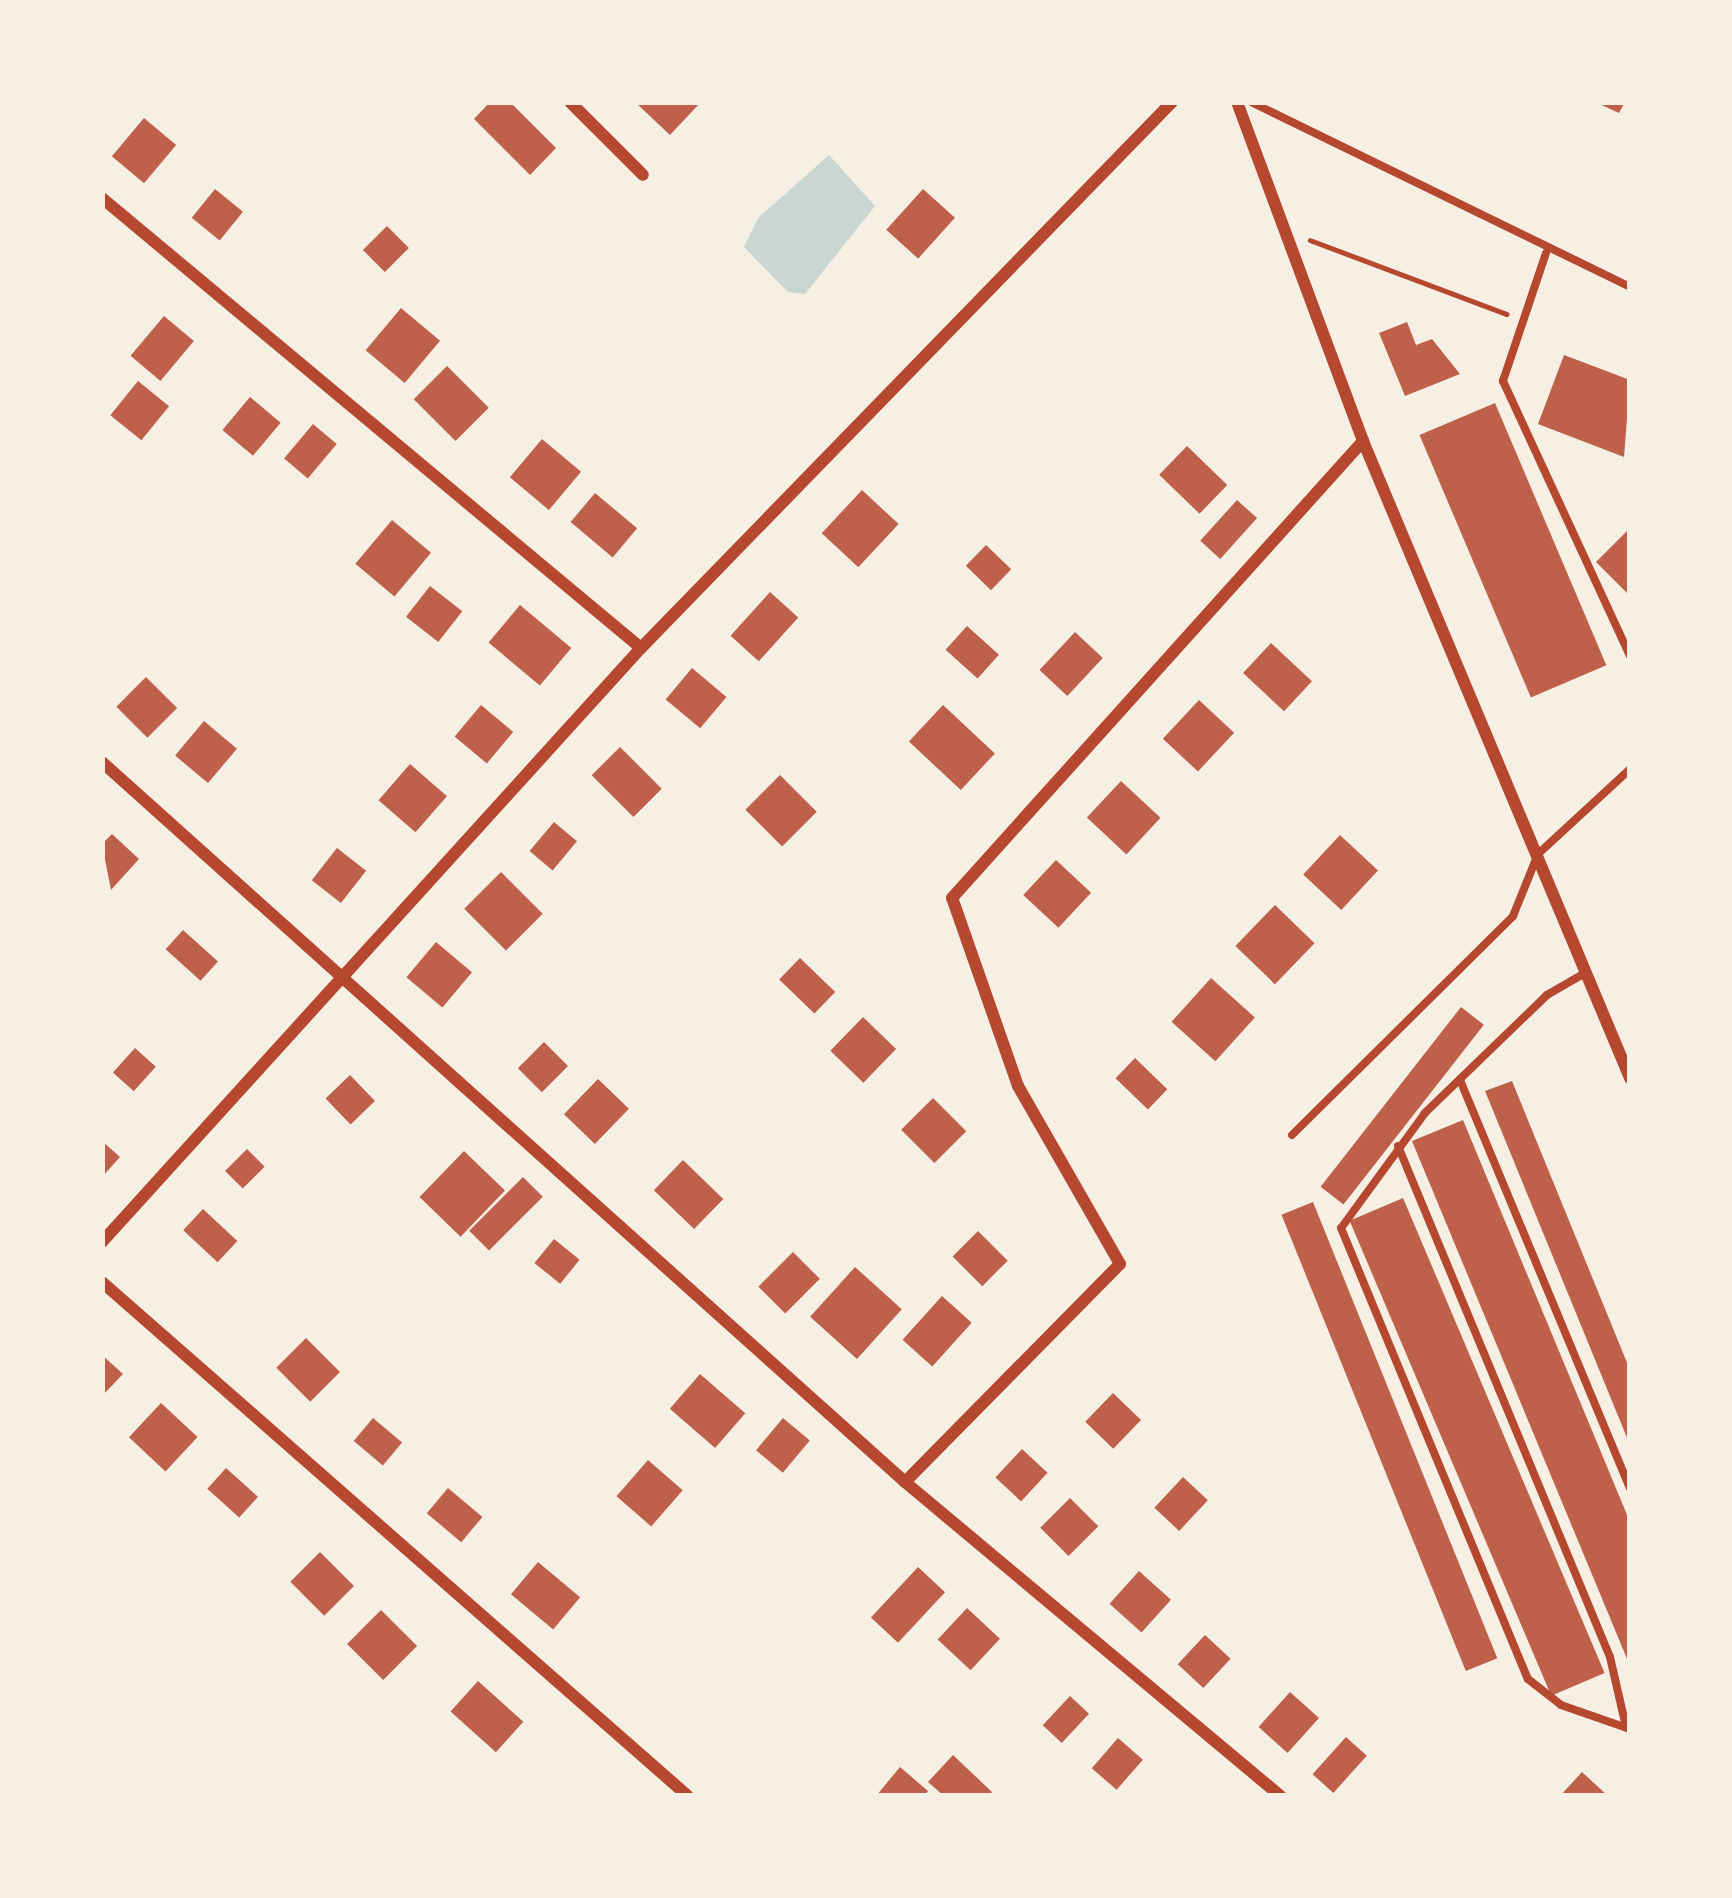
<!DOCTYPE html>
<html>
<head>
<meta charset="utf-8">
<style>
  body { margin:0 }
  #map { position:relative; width:1732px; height:1898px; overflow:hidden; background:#f6efe4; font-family:"Exo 2",sans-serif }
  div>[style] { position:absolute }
  .water>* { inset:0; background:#c9d6d2 }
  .building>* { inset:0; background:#bf614a; transform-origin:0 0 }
  .path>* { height:4.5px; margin:-2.25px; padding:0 2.25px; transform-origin:2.25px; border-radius:2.25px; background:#b5482f }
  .service>* { height:8px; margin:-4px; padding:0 4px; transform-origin:4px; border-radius:4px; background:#b5482f }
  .minor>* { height:12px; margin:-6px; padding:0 6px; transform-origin:6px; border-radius:6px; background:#b5482f }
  span { translate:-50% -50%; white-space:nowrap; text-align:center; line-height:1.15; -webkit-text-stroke:9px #f6efe4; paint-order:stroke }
  .frame { position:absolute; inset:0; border:105px solid #f6efe4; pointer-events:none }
</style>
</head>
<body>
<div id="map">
  <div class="water">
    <div style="clip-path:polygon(829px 155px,875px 206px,805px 294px,788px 292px,744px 247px,758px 218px)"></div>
  </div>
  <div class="building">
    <div style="clip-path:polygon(490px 102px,510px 102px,556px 148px,530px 175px,474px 119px)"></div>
    <div style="clip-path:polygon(635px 102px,701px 102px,670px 135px)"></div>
    <div style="clip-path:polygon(1595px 102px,1625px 102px,1619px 113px)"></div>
    <div style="left:144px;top:118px;width:42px;height:50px;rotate:40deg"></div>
    <div style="left:215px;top:189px;width:36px;height:37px;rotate:39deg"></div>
    <div style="left:923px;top:189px;width:43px;height:55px;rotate:42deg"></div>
    <div style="left:387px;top:226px;width:31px;height:34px;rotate:45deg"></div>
    <div style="left:401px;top:308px;width:51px;height:55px;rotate:40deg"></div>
    <div style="left:164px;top:316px;width:39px;height:52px;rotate:40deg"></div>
    <div style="clip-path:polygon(1407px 322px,1416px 345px,1432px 339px,1460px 374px,1405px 396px,1379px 333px)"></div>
    <div style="clip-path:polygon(1564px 355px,1630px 380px,1624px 457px,1538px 424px)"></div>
    <div style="left:447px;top:366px;width:59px;height:47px;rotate:45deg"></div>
    <div style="left:138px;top:381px;width:40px;height:44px;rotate:39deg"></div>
    <div style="left:250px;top:397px;width:40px;height:43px;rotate:40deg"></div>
    <div style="left:1495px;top:403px;width:285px;height:82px;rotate:67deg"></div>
    <div style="left:313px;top:424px;width:31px;height:45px;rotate:40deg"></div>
    <div style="left:542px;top:439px;width:51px;height:50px;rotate:40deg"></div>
    <div style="left:1187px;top:446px;width:56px;height:40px;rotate:44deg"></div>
    <div style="left:862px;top:490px;width:50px;height:59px;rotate:43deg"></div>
    <div style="left:595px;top:493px;width:55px;height:38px;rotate:40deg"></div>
    <div style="left:1237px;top:500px;width:27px;height:55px;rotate:42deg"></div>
    <div style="left:392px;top:520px;width:51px;height:57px;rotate:40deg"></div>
    <div style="clip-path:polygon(1630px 528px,1630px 596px,1596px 562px)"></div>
    <div style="left:986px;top:545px;width:35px;height:29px;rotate:44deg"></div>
    <div style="left:430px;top:586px;width:41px;height:39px;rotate:38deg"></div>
    <div style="left:770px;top:592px;width:38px;height:59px;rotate:42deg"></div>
    <div style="left:520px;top:605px;width:67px;height:49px;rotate:40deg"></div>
    <div style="left:967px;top:626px;width:43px;height:32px;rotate:42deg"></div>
    <div style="left:1075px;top:632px;width:38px;height:52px;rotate:43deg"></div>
    <div style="left:1271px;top:643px;width:56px;height:41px;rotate:43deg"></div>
    <div style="left:692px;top:668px;width:45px;height:41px;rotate:40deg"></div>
    <div style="left:146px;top:677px;width:44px;height:42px;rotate:45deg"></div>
    <div style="left:1199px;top:700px;width:48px;height:53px;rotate:43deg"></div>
    <div style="left:481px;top:705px;width:42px;height:41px;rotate:40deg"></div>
    <div style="left:943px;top:705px;width:71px;height:50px;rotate:43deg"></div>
    <div style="left:204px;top:721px;width:43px;height:45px;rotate:40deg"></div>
    <div style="left:620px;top:747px;width:59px;height:40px;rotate:45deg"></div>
    <div style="left:410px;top:764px;width:49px;height:48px;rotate:41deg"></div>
    <div style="left:780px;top:775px;width:52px;height:49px;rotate:45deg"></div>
    <div style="left:1121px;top:781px;width:54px;height:50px;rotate:43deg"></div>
    <div style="left:554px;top:822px;width:30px;height:38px;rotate:40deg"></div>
    <div style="clip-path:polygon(112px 834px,139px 859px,111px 890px,102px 844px)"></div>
    <div style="left:1340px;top:835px;width:52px;height:54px;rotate:43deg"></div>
    <div style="left:337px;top:848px;width:37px;height:41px;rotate:38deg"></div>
    <div style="left:1056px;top:860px;width:48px;height:48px;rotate:43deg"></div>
    <div style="left:501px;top:872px;width:59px;height:52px;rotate:45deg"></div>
    <div style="left:1275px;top:905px;width:55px;height:57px;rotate:44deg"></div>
    <div style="left:183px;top:930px;width:47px;height:26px;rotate:42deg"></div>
    <div style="left:436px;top:942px;width:47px;height:46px;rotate:40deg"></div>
    <div style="left:800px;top:958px;width:49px;height:30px;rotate:44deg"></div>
    <div style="left:1211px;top:978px;width:59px;height:59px;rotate:42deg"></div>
    <div style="left:1461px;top:1007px;width:29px;height:228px;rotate:38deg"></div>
    <div style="left:863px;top:1017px;width:46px;height:47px;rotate:44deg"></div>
    <div style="left:544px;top:1042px;width:34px;height:37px;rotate:45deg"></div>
    <div style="left:135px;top:1048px;width:28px;height:33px;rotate:42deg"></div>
    <div style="left:1135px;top:1058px;width:45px;height:28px;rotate:44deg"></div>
    <div style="left:350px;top:1075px;width:36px;height:34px;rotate:46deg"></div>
    <div style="left:598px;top:1079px;width:43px;height:49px;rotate:44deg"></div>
    <div style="clip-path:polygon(1512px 1081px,1630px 1370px,1630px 1445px,1485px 1091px)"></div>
    <div style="left:933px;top:1098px;width:47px;height:45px;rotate:45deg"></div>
    <div style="clip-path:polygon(1463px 1120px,1630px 1522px,1630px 1666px,1412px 1141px)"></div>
    <div style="clip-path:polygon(102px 1141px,120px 1157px,102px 1177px)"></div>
    <div style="left:247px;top:1149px;width:25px;height:31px;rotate:45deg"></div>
    <div style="left:464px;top:1151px;width:57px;height:64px;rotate:44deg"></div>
    <div style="left:683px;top:1160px;width:56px;height:42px;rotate:44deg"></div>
    <div style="left:523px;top:1177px;width:28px;height:76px;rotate:45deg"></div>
    <div style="left:1403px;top:1198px;width:516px;height:58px;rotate:67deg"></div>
    <div style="left:1313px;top:1202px;width:492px;height:34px;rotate:68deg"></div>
    <div style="left:203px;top:1209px;width:47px;height:29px;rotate:43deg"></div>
    <div style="left:978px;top:1231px;width:42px;height:36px;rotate:45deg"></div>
    <div style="left:554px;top:1239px;width:33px;height:31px;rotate:39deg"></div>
    <div style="left:793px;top:1252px;width:38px;height:49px;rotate:45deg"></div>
    <div style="left:855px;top:1267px;width:63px;height:67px;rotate:42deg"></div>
    <div style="left:942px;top:1296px;width:40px;height:59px;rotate:42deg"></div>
    <div style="left:306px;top:1338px;width:48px;height:42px;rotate:45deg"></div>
    <div style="clip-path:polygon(102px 1355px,123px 1374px,102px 1396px)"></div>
    <div style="left:700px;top:1374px;width:60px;height:46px;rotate:41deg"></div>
    <div style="left:1113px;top:1393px;width:39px;height:40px;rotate:44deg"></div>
    <div style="left:161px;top:1403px;width:50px;height:47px;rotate:43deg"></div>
    <div style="left:373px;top:1418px;width:38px;height:30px;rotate:40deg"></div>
    <div style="left:783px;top:1418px;width:35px;height:42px;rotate:40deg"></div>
    <div style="left:1022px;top:1449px;width:35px;height:39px;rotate:43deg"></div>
    <div style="left:648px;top:1460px;width:46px;height:48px;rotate:41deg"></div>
    <div style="left:226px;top:1468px;width:43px;height:28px;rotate:42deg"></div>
    <div style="left:1183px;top:1477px;width:34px;height:42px;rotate:43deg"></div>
    <div style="left:448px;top:1488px;width:45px;height:33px;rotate:40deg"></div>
    <div style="left:1070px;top:1498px;width:40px;height:42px;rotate:45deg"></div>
    <div style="left:320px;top:1552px;width:48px;height:42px;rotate:45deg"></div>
    <div style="left:538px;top:1562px;width:55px;height:42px;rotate:40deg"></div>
    <div style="left:918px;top:1567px;width:37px;height:69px;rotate:43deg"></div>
    <div style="left:1139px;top:1571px;width:43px;height:44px;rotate:42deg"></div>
    <div style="left:967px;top:1608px;width:45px;height:43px;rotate:43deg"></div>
    <div style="left:381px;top:1610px;width:51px;height:48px;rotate:45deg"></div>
    <div style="left:1205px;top:1635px;width:35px;height:40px;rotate:43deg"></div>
    <div style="left:478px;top:1681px;width:61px;height:41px;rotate:42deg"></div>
    <div style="left:1290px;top:1692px;width:39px;height:47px;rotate:42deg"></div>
    <div style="left:1070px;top:1696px;width:26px;height:40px;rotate:43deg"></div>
    <div style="left:1346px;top:1737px;width:28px;height:50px;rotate:42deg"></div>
    <div style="left:1118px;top:1738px;width:33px;height:40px;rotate:41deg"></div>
    <div style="clip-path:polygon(953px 1755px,992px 1792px,989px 1796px,944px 1796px,928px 1782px)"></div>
    <div style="clip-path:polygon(900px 1767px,928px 1791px,924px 1796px,876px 1796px)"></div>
    <div style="clip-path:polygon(1582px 1772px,1608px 1796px,1560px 1796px)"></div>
  </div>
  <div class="path">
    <div style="left:1310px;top:240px;width:210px;rotate:20.6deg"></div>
  </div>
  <div class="service">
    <div style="left:1251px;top:102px;width:422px;rotate:26deg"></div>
    <div style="left:1546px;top:253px;width:135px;rotate:108.6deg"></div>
    <div style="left:1503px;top:381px;width:303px;rotate:65.2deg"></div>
    <div style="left:1585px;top:973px;width:44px;rotate:149.9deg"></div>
    <div style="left:1547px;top:995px;width:170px;rotate:136deg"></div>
    <div style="left:1425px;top:1113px;width:142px;rotate:126.1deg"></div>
    <div style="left:1341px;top:1228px;width:488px;rotate:67.5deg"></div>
    <div style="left:1528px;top:1679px;width:42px;rotate:38.2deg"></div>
    <div style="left:1561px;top:1705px;width:73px;rotate:19.2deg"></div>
    <div style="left:1460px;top:1080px;width:442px;rotate:67.4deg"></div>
    <div style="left:1292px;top:1135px;width:311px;rotate:-44.7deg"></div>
    <div style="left:1513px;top:916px;width:67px;rotate:-68deg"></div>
    <div style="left:1538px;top:854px;width:125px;rotate:-42.7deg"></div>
    <div style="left:1398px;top:1146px;width:553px;rotate:67.47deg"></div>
    <div style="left:1610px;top:1657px;width:72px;rotate:77.1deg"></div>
  </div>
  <div class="minor">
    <div style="left:570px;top:102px;width:103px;rotate:45deg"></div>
    <div style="left:1237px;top:102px;width:362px;rotate:69.6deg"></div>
    <div style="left:1363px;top:441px;width:691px;rotate:67.26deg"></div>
    <div style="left:102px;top:198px;width:702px;rotate:39.86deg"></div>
    <div style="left:102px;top:762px;width:1079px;rotate:41.88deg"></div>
    <div style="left:905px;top:1482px;width:490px;rotate:39.9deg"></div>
    <div style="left:102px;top:1242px;width:802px;rotate:-47.78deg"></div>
    <div style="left:641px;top:648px;width:762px;rotate:-45.8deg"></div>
    <div style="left:102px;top:1282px;width:779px;rotate:41.26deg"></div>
    <div style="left:905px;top:1482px;width:306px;rotate:-45.4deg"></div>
    <div style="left:1120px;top:1264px;width:205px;rotate:-119.8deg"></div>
    <div style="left:1018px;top:1086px;width:199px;rotate:-109.3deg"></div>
    <div style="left:952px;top:898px;width:615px;rotate:-48.03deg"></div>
  </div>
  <div class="frame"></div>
</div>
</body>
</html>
